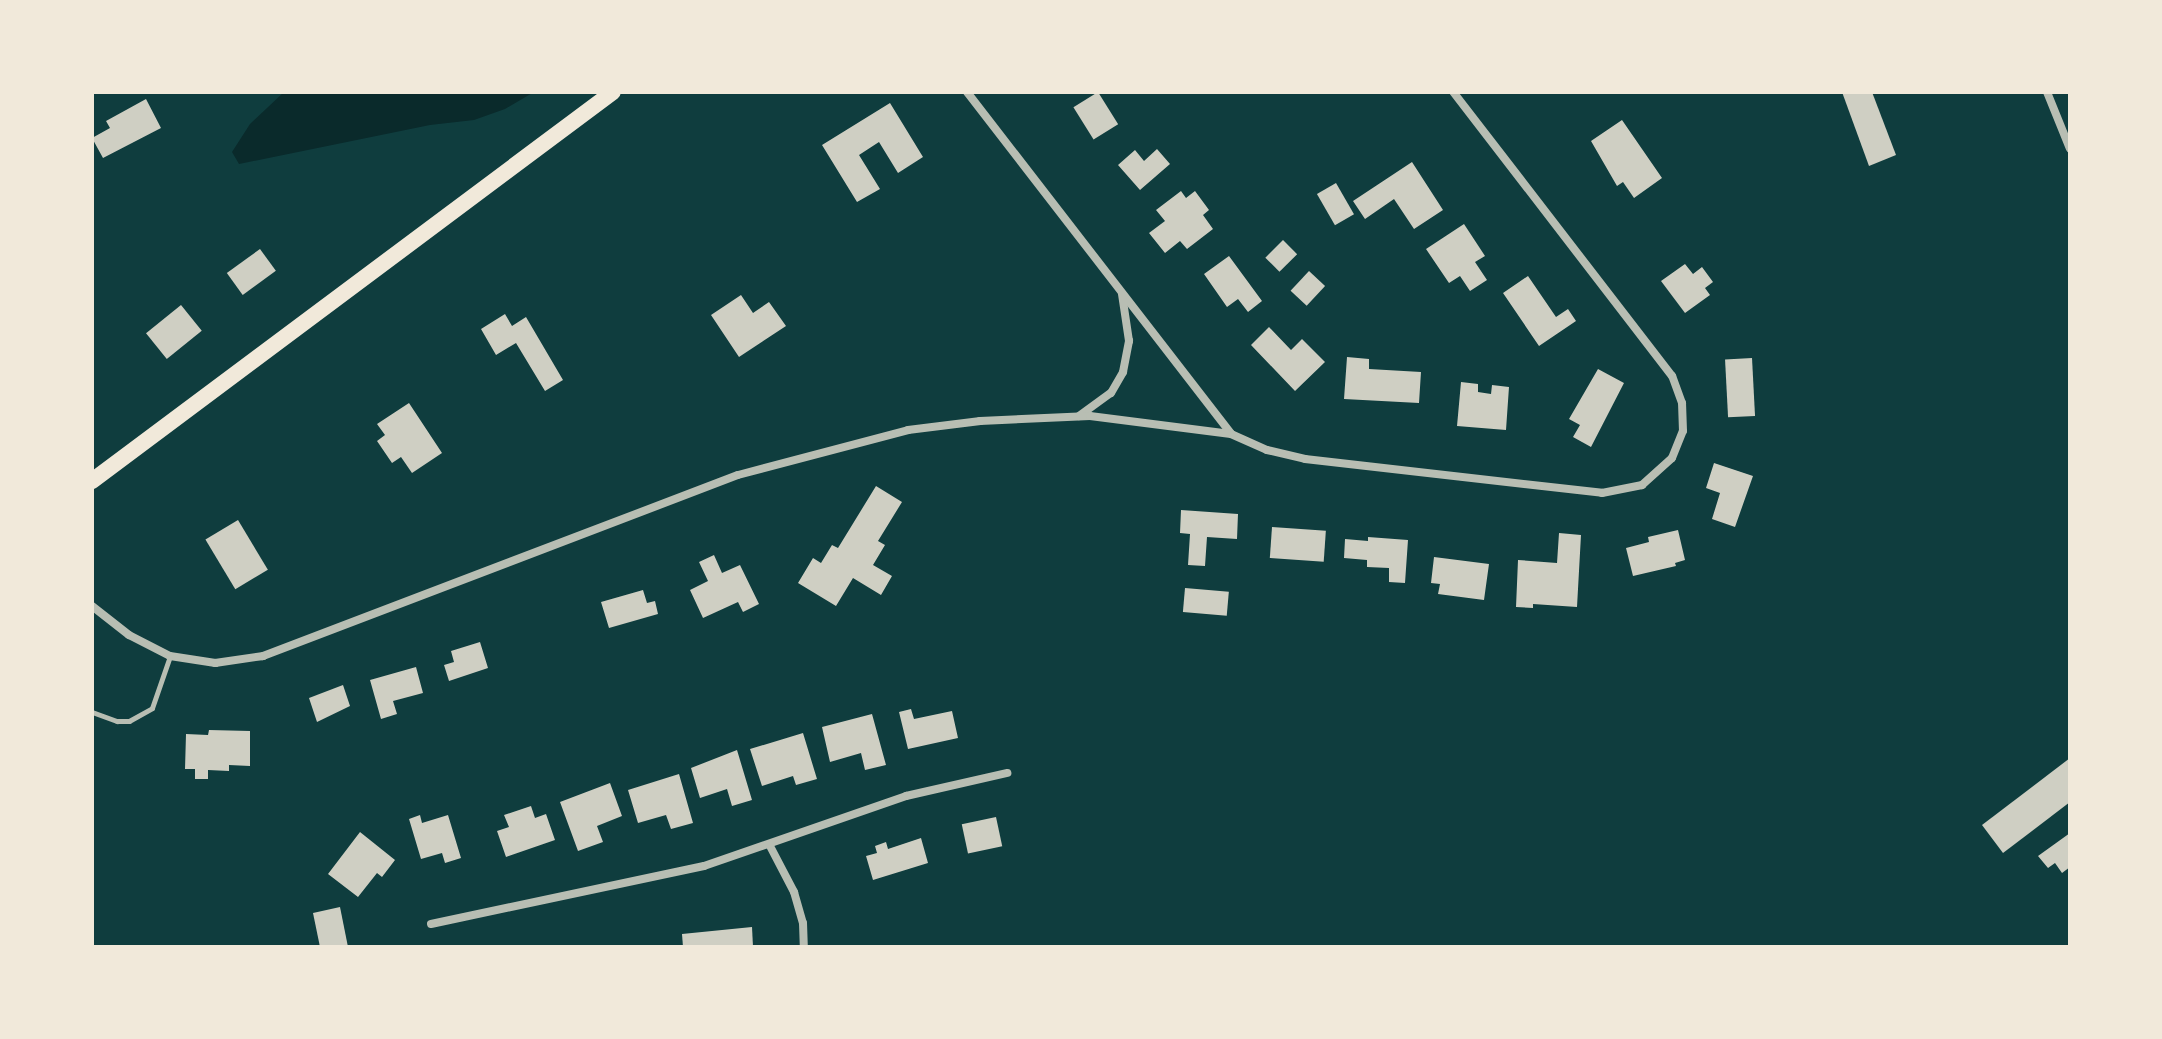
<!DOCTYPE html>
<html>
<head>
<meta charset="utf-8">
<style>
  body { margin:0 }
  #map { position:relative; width:2162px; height:1039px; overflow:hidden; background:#0f3d3e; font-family:Lora,serif }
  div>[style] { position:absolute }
  .water>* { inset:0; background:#0a2a2b }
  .building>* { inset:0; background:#cfcfc3; transform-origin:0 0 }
  .service>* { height:5px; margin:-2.5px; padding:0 2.5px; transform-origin:2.5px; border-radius:2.5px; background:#b8beb3 }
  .minor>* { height:8px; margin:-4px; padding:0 4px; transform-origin:4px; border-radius:4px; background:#b8beb3 }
  .primary>* { height:16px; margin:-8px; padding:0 8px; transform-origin:8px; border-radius:8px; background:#f1e9da }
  span { translate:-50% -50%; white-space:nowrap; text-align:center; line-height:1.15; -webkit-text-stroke:6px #f1e9da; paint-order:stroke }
  .frame { position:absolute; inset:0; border:94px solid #f1e9da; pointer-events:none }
</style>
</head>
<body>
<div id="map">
  <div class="water">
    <div style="clip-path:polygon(284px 92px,534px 92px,505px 109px,474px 120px,430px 125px,239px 164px,232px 152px,250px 124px)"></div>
  </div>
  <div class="building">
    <div style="left:1098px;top:92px;width:38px;height:29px;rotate:58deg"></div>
    <div style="clip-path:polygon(1842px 92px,1872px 92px,1896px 155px,1869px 166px)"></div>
    <div style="clip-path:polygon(146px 99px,161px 128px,103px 158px,92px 138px,110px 128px,106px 121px)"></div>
    <div style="clip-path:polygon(890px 103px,923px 157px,898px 173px,879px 142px,859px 155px,880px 189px,857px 202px,822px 145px)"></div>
    <div style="clip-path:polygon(1622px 120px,1662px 178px,1634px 198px,1623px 182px,1617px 186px,1591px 141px)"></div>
    <div style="clip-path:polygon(1157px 149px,1170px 164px,1140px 190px,1118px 165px,1135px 150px,1144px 161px)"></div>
    <div style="clip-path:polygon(1412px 162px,1443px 210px,1414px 229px,1394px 199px,1365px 219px,1353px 201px)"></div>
    <div style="left:1336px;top:183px;width:36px;height:22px;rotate:60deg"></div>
    <div style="clip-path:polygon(1181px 191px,1186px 198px,1195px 191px,1209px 210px,1203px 215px,1213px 229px,1187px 249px,1180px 241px,1165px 253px,1149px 233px,1165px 221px,1156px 210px)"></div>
    <div style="clip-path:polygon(1464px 224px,1485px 256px,1475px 262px,1487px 280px,1470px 291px,1460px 276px,1449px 283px,1426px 249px)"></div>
    <div style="left:1283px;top:240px;width:20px;height:25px;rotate:45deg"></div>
    <div style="left:260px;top:249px;width:27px;height:41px;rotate:54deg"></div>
    <div style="clip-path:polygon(1229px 256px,1262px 301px,1248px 312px,1238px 299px,1227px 307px,1204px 274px)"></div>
    <div style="clip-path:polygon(1685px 264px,1693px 274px,1702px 267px,1713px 282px,1705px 288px,1710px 295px,1685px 313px,1661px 281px)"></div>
    <div style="left:1309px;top:271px;width:22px;height:27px;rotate:43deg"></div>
    <div style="clip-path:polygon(1528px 276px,1556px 317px,1568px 309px,1576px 321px,1539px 346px,1503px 293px)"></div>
    <div style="clip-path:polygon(741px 295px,753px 313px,769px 302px,786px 326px,739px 357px,711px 315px)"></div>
    <div style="left:181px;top:305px;width:33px;height:45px;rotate:51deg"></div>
    <div style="clip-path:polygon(505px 314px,512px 326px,526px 317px,563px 380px,545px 391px,516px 343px,496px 355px,481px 329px)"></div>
    <div style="clip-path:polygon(1269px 327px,1291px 350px,1302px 339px,1325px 362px,1295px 391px,1251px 345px)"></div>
    <div style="clip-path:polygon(1347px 357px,1369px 359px,1369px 369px,1421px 372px,1419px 403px,1344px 399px)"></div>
    <div style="left:1752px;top:358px;width:58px;height:27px;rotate:87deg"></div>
    <div style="clip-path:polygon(1598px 369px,1624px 383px,1591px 447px,1573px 437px,1580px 425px,1569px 419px)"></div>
    <div style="clip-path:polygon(1461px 382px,1478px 384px,1478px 392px,1491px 394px,1492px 385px,1509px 387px,1506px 430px,1457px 426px)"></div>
    <div style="clip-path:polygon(409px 403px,442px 453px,412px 473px,401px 457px,392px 463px,377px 441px,385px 435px,377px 424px)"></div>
    <div style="clip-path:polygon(1714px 463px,1753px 476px,1735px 527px,1712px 519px,1720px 493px,1706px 488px)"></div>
    <div style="clip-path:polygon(876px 486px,902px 502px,878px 541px,885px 545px,873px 565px,892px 576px,881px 595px,853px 578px,836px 606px,798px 583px,813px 558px,821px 563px,832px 545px,838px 548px)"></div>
    <div style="clip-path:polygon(1181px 510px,1238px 514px,1237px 539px,1207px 537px,1205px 566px,1188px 565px,1190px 534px,1180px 533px)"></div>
    <div style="left:238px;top:520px;width:58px;height:38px;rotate:59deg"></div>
    <div style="left:1272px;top:527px;width:54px;height:31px;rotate:4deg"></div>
    <div style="clip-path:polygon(1678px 530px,1685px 560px,1675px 563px,1676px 566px,1633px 576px,1626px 548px,1649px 542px,1648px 537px)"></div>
    <div style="clip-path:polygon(1559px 533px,1581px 535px,1577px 607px,1533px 604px,1533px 608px,1516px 607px,1518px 560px,1557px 563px)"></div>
    <div style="clip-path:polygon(1368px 537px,1408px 540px,1405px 583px,1389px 582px,1389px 568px,1367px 567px,1367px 560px,1344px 558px,1345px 539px,1368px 541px)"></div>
    <div style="clip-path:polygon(714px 555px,722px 573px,740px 565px,759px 604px,743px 612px,738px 602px,703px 618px,690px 590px,708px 581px,699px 562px)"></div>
    <div style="clip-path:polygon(1434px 557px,1489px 564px,1484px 600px,1438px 594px,1440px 584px,1431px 583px)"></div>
    <div style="left:1185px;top:588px;width:44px;height:24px;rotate:5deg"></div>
    <div style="clip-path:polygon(643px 590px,647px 603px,655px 601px,658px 614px,609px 628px,601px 602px)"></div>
    <div style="clip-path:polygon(480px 642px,488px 668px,449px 681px,444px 665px,454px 662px,451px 651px)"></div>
    <div style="clip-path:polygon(416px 667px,423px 693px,393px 701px,397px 714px,381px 719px,370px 680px)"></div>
    <div style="clip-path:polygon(343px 685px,350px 706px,317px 722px,309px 698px)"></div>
    <div style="clip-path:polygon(911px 709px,914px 719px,952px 711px,958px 738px,908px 749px,899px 712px)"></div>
    <div style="clip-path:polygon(872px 714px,886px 765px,865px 770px,861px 753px,830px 762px,822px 727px)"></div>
    <div style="clip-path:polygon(209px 730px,250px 731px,250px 766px,229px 765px,229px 771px,208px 770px,208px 779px,195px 779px,195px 769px,185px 769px,186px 734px,208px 735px)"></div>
    <div style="clip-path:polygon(803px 733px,817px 779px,796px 785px,793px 776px,762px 786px,750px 749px)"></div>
    <div style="clip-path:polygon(737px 750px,752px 800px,732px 806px,727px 789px,700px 798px,691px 768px)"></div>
    <div style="clip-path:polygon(2070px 758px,2070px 802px,2003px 853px,1982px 825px)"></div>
    <div style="clip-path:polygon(679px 774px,693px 823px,671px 829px,666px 815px,638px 823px,628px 790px)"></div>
    <div style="clip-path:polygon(610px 783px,622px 816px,597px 826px,603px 842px,578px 851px,560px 802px)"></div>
    <div style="clip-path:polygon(531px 806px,535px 818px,546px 814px,555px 840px,506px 857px,497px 831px,509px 827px,504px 815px)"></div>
    <div style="clip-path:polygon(420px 815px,422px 823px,448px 815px,461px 858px,445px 863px,442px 853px,421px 859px,409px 819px)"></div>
    <div style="left:996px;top:817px;width:30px;height:35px;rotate:78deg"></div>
    <div style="clip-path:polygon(360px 832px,395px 860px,382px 877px,377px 873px,358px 897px,328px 874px)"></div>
    <div style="clip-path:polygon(2070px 833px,2070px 867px,2062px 873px,2055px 863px,2048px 868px,2038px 856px)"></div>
    <div style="clip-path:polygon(921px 838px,928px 863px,873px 880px,866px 856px,877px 853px,875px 846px,886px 842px,888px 849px)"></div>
    <div style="clip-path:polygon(340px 907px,348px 947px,320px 947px,313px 913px)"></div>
    <div style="clip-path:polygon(752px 927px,753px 947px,683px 947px,682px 934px)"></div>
  </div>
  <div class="service">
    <div style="left:92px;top:712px;width:27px;rotate:20deg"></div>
    <div style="left:117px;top:721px;width:12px"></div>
    <div style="left:129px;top:721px;width:26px;rotate:-29deg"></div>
    <div style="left:152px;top:708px;width:55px;rotate:-70.9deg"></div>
  </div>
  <div class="minor">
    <div style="left:967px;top:92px;width:432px;rotate:52.3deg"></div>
    <div style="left:2047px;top:92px;width:61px;rotate:68deg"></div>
    <div style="left:1079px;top:416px;width:39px;rotate:-36deg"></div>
    <div style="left:1111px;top:393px;width:24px;rotate:-60deg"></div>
    <div style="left:1123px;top:372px;width:32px;rotate:-79deg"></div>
    <div style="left:1129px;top:341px;width:48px;rotate:-98.5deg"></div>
    <div style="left:92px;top:606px;width:47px;rotate:38.1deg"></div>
    <div style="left:129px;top:635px;width:46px;rotate:27.1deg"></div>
    <div style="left:170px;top:656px;width:46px;rotate:8.8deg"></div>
    <div style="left:215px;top:663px;width:49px;rotate:-8.3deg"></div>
    <div style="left:263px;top:656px;width:508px;rotate:-20.86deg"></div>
    <div style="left:738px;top:475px;width:176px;rotate:-14.8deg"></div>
    <div style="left:908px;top:430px;width:73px;rotate:-7.1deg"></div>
    <div style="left:980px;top:421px;width:110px;rotate:-2.6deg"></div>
    <div style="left:1090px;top:416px;width:142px;rotate:7.3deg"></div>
    <div style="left:1231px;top:434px;width:39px;rotate:24deg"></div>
    <div style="left:1267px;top:450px;width:39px;rotate:13deg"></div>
    <div style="left:1305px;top:459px;width:299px;rotate:6.5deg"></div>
    <div style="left:1602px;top:493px;width:41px;rotate:-11.3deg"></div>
    <div style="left:1642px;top:485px;width:40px;rotate:-42deg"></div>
    <div style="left:1672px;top:458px;width:29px;rotate:-68deg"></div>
    <div style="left:1683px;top:431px;width:28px;rotate:-92deg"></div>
    <div style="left:1682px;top:403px;width:29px;rotate:-110deg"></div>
    <div style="left:1672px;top:376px;width:359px;rotate:-127.6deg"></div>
    <div style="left:770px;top:846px;width:52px;rotate:62.4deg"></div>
    <div style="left:794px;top:892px;width:32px;rotate:74deg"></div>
    <div style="left:803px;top:923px;width:24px;rotate:88deg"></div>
    <div style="left:431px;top:924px;width:279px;rotate:-12deg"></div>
    <div style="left:704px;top:866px;width:214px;rotate:-19.1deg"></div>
    <div style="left:906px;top:796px;width:104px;rotate:-12.8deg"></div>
  </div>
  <div class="primary">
    <div style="left:92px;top:481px;width:650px;rotate:-36.75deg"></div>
  </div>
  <div class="frame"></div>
</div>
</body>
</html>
